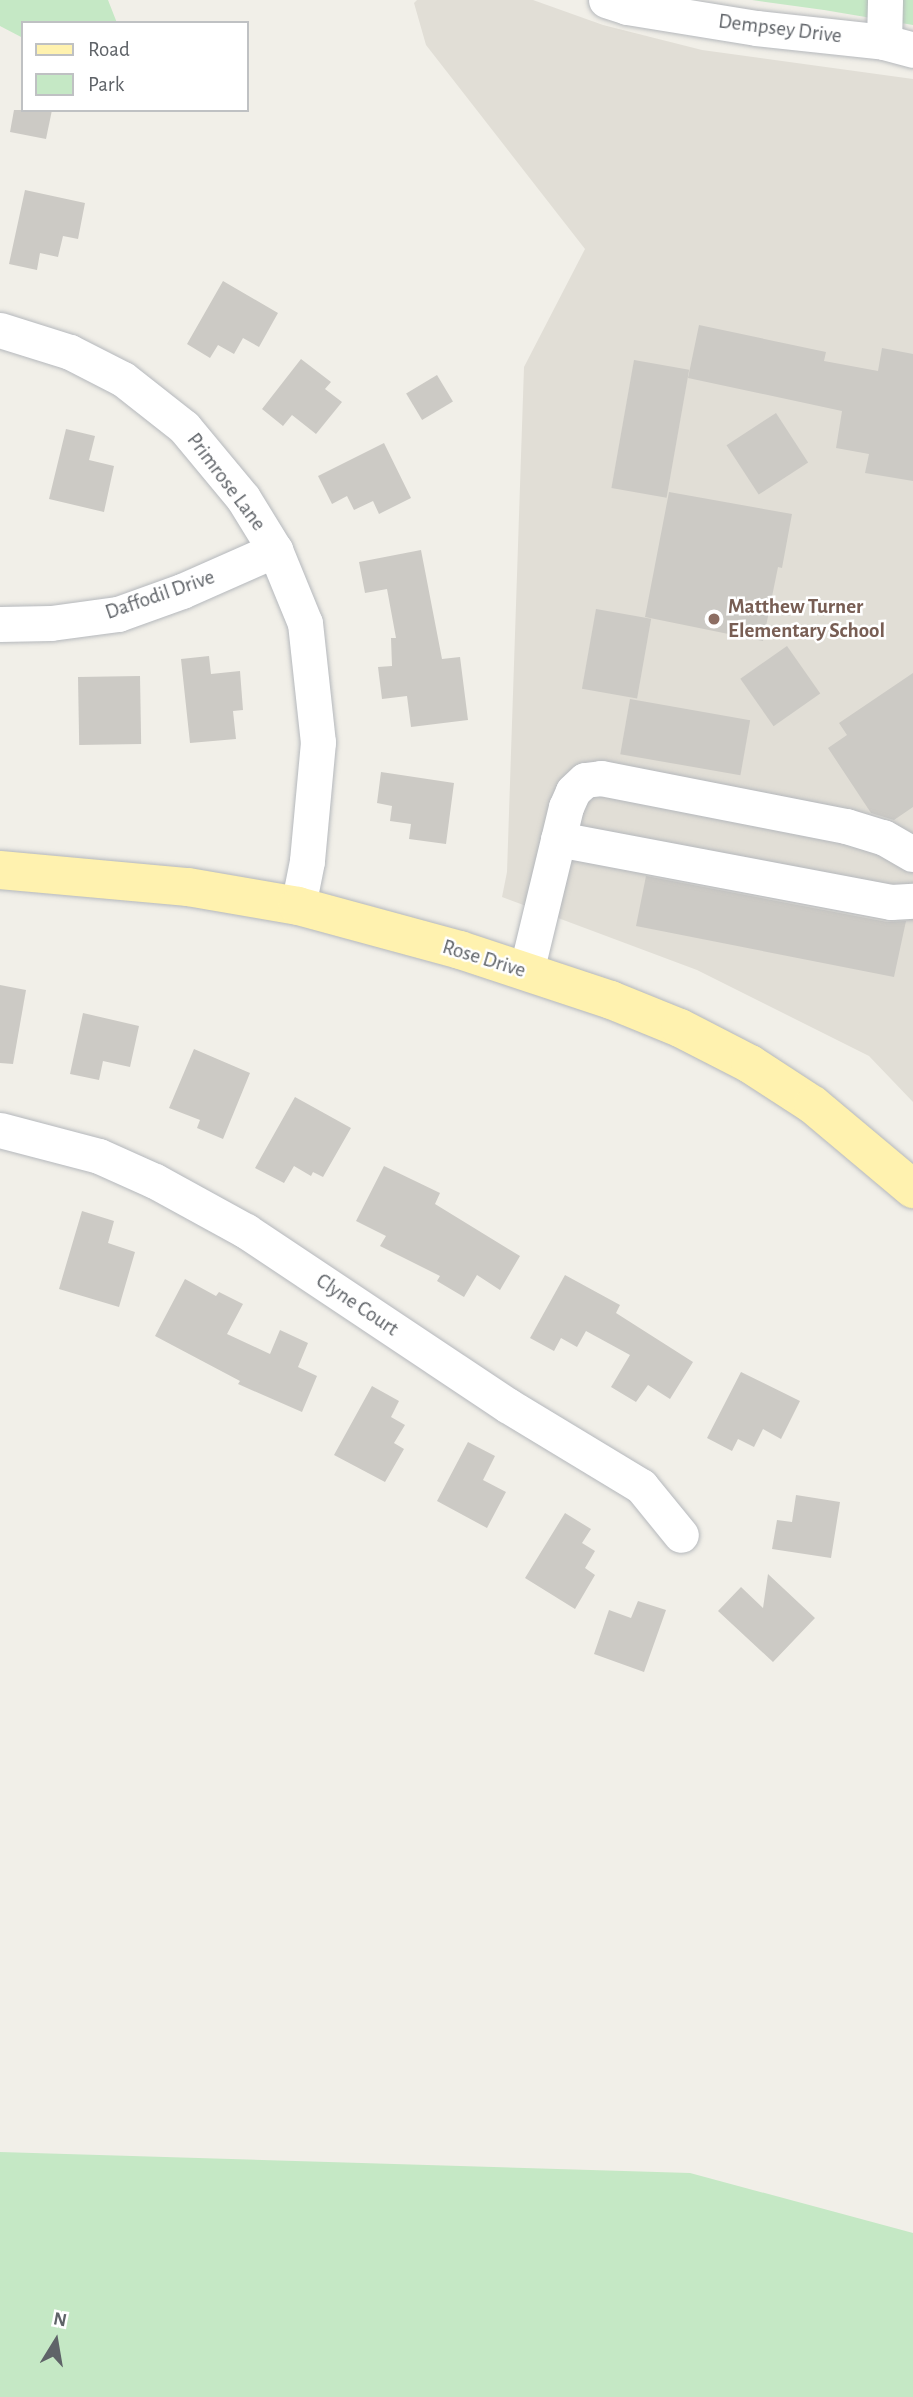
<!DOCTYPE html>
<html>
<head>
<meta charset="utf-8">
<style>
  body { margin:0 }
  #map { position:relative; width:913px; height:2397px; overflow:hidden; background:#f1efe8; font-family:"Alegreya Sans",sans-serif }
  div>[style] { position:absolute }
  .education>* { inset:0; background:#e1ded6 }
  .green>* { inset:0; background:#c5e8c5 }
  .building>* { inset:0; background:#cccac5; transform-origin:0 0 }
  .roads { filter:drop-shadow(0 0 2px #b5b8bc) drop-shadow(0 0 2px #b5b8bc) }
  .minor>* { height:35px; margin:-17.5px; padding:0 17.5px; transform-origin:17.5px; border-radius:17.5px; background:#fff }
  .major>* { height:38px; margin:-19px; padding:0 19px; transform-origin:19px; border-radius:19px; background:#fff2af }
  .dots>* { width:19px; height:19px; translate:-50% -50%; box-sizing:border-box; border:4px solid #fff; border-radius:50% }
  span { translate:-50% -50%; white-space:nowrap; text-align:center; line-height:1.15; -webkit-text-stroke:5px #fff; paint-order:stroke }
  .street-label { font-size:21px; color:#5f6368 }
  .education-label { font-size:21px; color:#785e54; font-weight:700 }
  .left { translate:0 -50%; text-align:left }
  .legend { position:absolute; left:21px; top:21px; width:228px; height:91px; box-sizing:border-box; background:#fff; border:2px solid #bfc1c3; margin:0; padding:9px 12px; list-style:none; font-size:21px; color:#5f6368 }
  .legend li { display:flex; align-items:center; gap:14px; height:35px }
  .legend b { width:35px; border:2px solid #bfc1c3 }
  .north { position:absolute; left:21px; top:2306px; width:70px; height:70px; -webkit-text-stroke:5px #fff; paint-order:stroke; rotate:11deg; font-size:19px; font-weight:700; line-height:28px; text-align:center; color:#5f6368 }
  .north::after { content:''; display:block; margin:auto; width:24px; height:32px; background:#5f6368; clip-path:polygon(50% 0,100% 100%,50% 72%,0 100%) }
</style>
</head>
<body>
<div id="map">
  <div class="education">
    <div style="clip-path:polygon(417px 0,533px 0,603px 25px,702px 50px,913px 79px,913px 1102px,869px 1056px,697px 970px,502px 897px,507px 872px,524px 367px,585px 249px,426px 45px,414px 3px)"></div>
  </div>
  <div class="green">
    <div style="clip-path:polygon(0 0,108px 0,117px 23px,23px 23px,23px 38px,0 26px)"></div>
    <div style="clip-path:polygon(752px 0,913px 0,913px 25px,824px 10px)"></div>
    <div style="clip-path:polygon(0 2152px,690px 2173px,913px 2233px,913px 2397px,0 2397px)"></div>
  </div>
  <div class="building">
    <div style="clip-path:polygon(14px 110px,52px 110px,46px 139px,10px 132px)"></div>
    <div style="clip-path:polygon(25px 190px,85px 203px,78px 239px,63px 236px,58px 257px,40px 253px,37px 270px,9px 264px)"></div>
    <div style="clip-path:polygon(223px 281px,278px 313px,259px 347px,243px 338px,234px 354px,218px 345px,210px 358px,187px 344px)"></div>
    <div style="clip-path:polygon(699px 325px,826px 352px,824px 361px,878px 371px,882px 348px,913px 354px,913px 481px,865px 473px,869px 454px,836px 448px,842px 411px,688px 378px)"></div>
    <div style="clip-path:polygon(301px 359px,331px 382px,325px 389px,342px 402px,316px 434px,292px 415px,283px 426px,262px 409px)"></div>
    <div style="left:634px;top:360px;width:56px;height:130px;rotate:10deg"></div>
    <div style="left:437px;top:375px;width:31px;height:36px;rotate:59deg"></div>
    <div style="left:776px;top:413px;width:59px;height:59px;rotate:57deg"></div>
    <div style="clip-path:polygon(66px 429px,95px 436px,89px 460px,114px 466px,104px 512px,49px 499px)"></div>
    <div style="clip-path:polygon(384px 443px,411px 498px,379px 514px,373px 501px,354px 510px,347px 496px,332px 504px,318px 476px)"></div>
    <div style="clip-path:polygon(669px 492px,792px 514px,782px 568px,778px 567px,763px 641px,645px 617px)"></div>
    <div style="clip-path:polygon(421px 550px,442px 659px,460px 657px,468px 720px,411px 727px,407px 696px,382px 699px,378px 667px,392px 666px,391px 638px,396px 638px,387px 589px,365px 593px,359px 562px)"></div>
    <div style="left:596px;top:609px;width:56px;height:81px;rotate:10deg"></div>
    <div style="left:787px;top:646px;width:58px;height:57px;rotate:55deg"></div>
    <div style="clip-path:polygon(209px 656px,211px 674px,240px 671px,243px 710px,233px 711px,236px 739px,190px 743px,181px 659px)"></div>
    <div style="clip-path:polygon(913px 673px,913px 807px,894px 820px,871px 813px,828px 748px,847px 735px,839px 723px)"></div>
    <div style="left:140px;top:676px;width:68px;height:62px;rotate:89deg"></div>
    <div style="left:630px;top:699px;width:122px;height:56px;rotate:10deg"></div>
    <div style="clip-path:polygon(381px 772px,454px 783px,446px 844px,409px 839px,411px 824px,390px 821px,392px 806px,377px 803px)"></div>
    <div style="clip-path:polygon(646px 876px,887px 922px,906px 921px,894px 977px,636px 926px)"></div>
    <div style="clip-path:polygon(0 985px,26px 990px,13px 1064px,0 1063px)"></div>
    <div style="clip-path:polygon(83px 1013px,139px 1026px,130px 1067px,103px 1061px,99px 1080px,70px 1074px)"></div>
    <div style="clip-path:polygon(194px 1049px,250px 1073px,223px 1139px,197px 1128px,200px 1120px,169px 1108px)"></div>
    <div style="clip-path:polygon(295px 1097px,351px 1128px,323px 1177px,313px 1172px,311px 1176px,294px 1166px,284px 1183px,255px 1168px)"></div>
    <div style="clip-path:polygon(384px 1166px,440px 1193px,435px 1204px,520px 1256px,500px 1290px,477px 1275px,464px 1297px,437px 1281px,440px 1276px,380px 1246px,386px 1236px,356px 1221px)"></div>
    <div style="clip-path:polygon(82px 1211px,114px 1221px,108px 1243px,135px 1252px,119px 1307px,59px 1289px)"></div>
    <div style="clip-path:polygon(565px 1275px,620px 1305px,616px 1313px,693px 1362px,670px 1399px,648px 1385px,636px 1402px,611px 1387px,630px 1355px,586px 1331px,577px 1347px,561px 1338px,554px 1351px,530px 1338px)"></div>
    <div style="clip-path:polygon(185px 1279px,216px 1296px,219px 1292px,243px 1304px,227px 1334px,270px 1354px,280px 1330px,308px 1343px,298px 1367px,317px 1376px,302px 1412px,238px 1384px,240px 1381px,155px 1336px)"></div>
    <div style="clip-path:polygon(741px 1372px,800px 1401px,781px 1439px,763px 1429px,754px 1447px,738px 1439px,732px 1451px,707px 1438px)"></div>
    <div style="clip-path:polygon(372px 1386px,399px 1401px,391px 1417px,405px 1425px,394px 1443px,404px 1449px,385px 1482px,334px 1455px)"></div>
    <div style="clip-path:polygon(468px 1442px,495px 1456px,483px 1480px,506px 1492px,487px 1528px,437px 1501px)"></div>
    <div style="clip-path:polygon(796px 1495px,840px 1502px,831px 1558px,772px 1549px,777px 1520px,792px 1522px)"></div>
    <div style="clip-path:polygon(565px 1513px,591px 1529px,582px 1543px,595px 1551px,585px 1568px,595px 1575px,575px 1609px,525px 1578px)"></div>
    <div style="clip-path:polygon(768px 1574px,815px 1618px,773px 1662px,718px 1611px,741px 1587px,763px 1608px)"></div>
    <div style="clip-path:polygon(638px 1601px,666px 1610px,644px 1672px,594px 1654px,609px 1610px,631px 1618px)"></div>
  </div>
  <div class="roads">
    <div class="minor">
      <div style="left:606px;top:0;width:22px;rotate:18deg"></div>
      <div style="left:627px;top:7px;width:131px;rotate:9.2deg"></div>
      <div style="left:756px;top:28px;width:129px;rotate:6.2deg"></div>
      <div style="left:884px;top:42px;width:30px;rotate:15deg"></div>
      <div style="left:884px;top:42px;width:42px;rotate:-88.6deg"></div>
      <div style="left:0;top:330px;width:73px;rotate:17.4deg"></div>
      <div style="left:70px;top:352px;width:59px;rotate:27deg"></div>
      <div style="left:123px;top:379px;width:78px;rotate:38.2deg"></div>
      <div style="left:184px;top:427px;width:92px;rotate:50.3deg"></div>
      <div style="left:243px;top:498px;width:61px;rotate:58.4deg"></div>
      <div style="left:275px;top:550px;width:79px;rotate:67.7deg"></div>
      <div style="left:305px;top:623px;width:120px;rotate:83.8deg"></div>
      <div style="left:318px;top:742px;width:120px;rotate:95.3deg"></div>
      <div style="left:307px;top:861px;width:46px;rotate:101.3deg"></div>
      <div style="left:0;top:624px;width:51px;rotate:-1.1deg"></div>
      <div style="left:51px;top:623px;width:68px;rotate:-7.7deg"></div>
      <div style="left:118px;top:614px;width:68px;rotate:-19.8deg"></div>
      <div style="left:182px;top:591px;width:102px;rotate:-23.8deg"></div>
      <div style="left:558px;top:839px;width:339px;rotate:10.7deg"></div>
      <div style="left:891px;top:902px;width:22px;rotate:-3deg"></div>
      <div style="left:526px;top:972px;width:170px;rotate:-76.4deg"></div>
      <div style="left:566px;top:807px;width:17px;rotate:-66deg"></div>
      <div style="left:573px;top:791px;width:16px;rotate:-43deg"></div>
      <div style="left:585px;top:780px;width:16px;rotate:-7deg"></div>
      <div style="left:601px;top:778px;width:250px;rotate:11.1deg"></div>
      <div style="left:846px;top:826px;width:39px;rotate:17deg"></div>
      <div style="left:883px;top:837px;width:34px;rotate:30deg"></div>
      <div style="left:0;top:1130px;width:102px;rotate:14.7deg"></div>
      <div style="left:99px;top:1156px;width:61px;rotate:24.1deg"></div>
      <div style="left:155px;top:1181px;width:104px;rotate:28.8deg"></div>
      <div style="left:246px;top:1231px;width:314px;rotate:33.7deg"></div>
      <div style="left:507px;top:1405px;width:157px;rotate:31.2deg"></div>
      <div style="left:641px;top:1486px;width:63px;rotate:50.8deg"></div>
    </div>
    <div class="major">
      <div style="left:0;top:870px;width:189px;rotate:5.2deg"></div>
      <div style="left:188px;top:887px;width:112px;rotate:9.8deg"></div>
      <div style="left:298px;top:906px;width:168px;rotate:15.2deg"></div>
      <div style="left:460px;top:950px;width:159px;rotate:18.3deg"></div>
      <div style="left:611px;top:1000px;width:74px;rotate:22.1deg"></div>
      <div style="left:680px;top:1028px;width:79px;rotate:27.2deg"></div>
      <div style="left:750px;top:1064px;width:75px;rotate:33.1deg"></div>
      <div style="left:813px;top:1105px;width:131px;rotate:40deg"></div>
    </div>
  </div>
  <div class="dots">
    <div style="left:714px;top:619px;background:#8d6e63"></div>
  </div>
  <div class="street-label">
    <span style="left:780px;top:29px;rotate:7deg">Dempsey Drive</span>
    <span style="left:226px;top:482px;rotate:53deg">Primrose Lane</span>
    <span style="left:160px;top:595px;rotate:-19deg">Daffodil Drive</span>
    <span style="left:484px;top:959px;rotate:17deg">Rose Drive</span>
    <span style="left:357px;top:1305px;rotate:34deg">Clyne Court</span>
  </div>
  <div class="education-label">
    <span class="left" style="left:728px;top:619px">Matthew Turner<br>Elementary School</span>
  </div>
  <ul class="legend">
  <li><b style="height:9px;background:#fff2af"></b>Road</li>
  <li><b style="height:19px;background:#c5e8c5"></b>Park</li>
  </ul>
  <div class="north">N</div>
</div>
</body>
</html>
